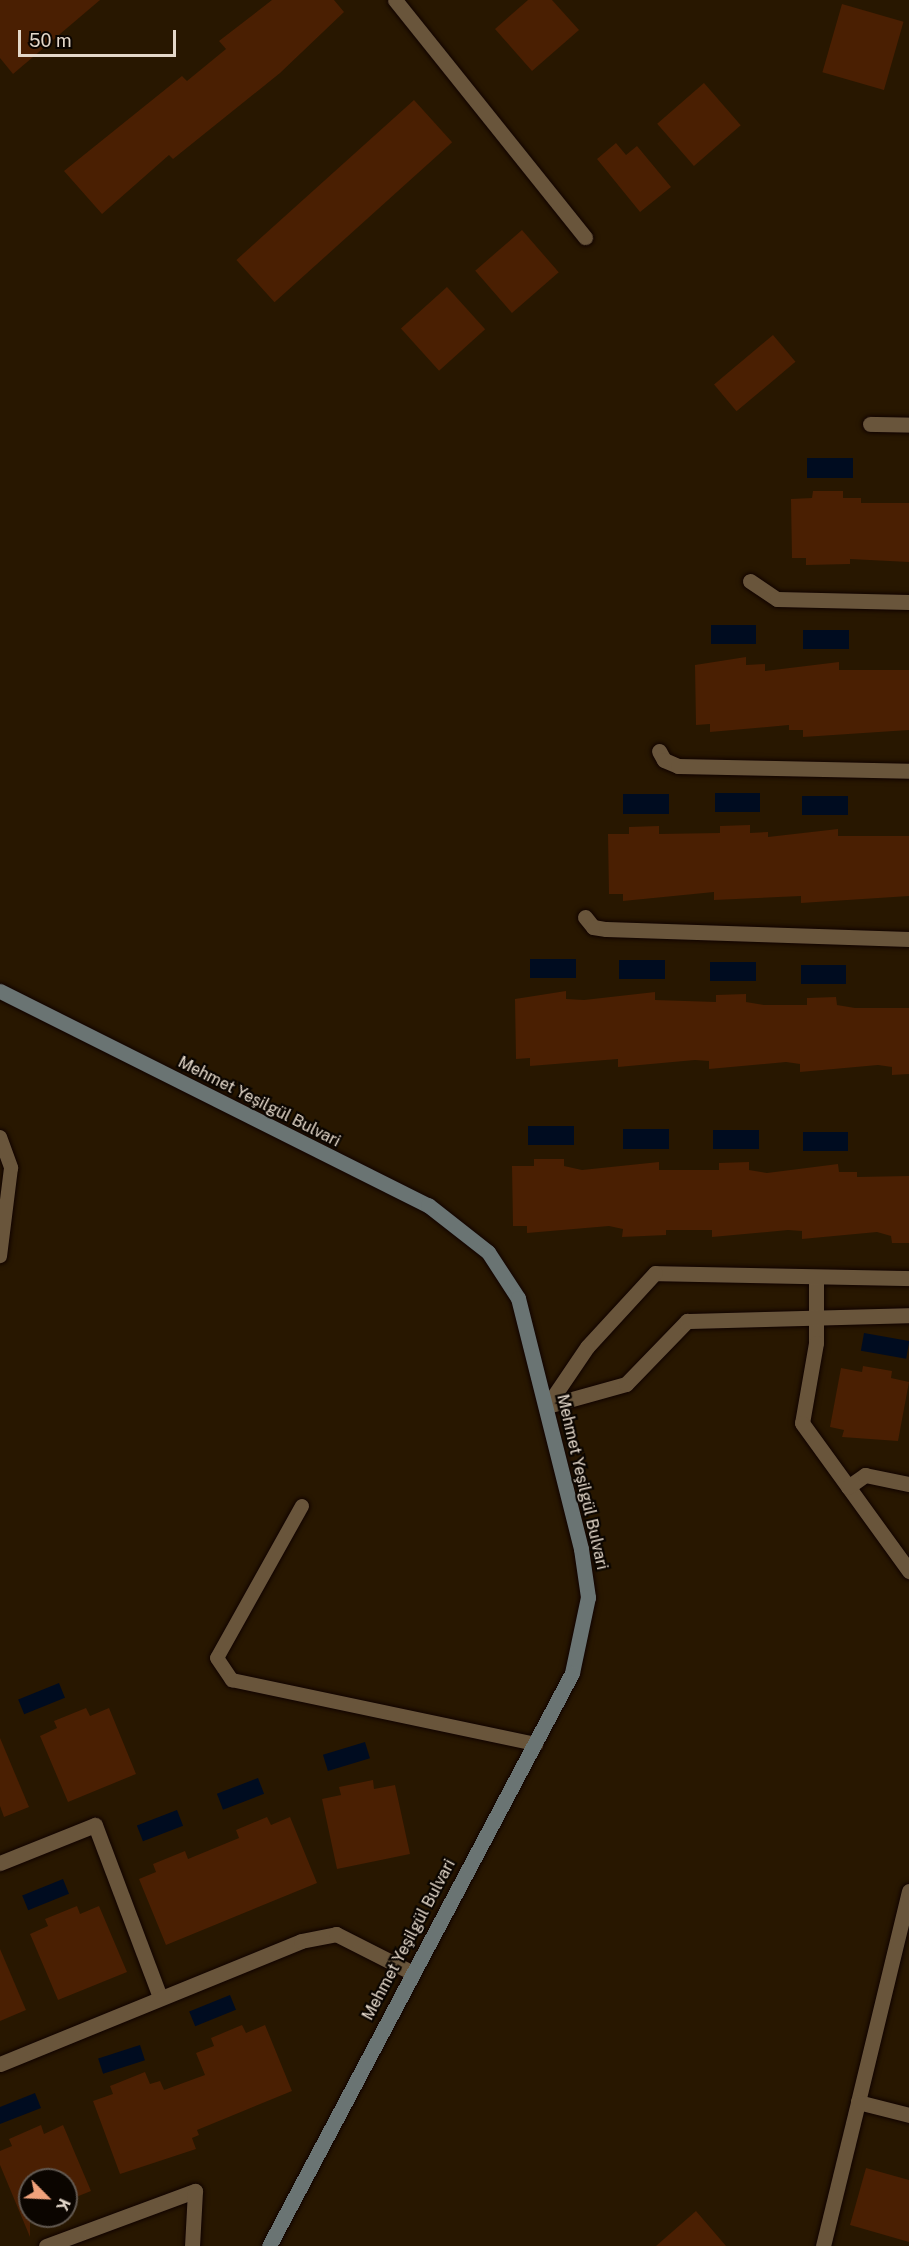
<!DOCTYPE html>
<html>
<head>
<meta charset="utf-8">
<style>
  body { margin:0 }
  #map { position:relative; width:909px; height:2246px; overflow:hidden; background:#281700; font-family:"Public Sans",sans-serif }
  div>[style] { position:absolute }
  .water>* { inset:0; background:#000c20; transform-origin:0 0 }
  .building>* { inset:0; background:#4a1f02; transform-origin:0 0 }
  .roads { filter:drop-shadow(0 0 2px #100300) drop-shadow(0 0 2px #100300) }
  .lane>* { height:14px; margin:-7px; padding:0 7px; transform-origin:7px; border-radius:7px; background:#69553b }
  .street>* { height:15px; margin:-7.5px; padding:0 7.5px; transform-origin:7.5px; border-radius:7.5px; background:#69553b }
  .secondary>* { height:15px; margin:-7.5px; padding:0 7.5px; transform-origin:7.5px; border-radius:7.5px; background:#6a7473 }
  span { translate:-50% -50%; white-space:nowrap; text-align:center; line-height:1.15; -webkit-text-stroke:4.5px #0b0500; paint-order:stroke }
  .street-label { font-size:16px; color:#e4d8ca }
  .north { position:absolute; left:18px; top:2168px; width:60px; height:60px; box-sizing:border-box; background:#0b0500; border:2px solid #625951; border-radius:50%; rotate:114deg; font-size:16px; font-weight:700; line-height:24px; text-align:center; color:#e4d8ca }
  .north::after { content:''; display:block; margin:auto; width:21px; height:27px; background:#f1a27b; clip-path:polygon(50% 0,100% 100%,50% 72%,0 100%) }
  .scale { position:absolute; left:18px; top:30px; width:158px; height:27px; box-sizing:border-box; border:3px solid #e4d8ca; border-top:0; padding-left:8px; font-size:18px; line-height:21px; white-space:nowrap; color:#e4d8ca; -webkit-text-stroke:4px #0b0500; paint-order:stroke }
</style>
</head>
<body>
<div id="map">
  <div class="water">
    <div style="left:853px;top:458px;width:20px;height:46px;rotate:90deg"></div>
    <div style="left:711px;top:625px;width:45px;height:19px"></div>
    <div style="left:849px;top:630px;width:19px;height:46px;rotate:90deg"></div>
    <div style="left:715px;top:793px;width:45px;height:19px"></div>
    <div style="left:623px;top:794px;width:46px;height:20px"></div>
    <div style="left:848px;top:796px;width:19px;height:46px;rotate:90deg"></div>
    <div style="left:530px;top:959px;width:46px;height:19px"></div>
    <div style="left:619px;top:960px;width:46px;height:19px"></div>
    <div style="left:710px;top:962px;width:46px;height:19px"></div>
    <div style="left:801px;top:965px;width:45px;height:19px"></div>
    <div style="left:574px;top:1126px;width:19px;height:46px;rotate:90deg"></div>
    <div style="left:669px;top:1129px;width:20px;height:46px;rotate:90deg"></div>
    <div style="left:759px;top:1130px;width:19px;height:46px;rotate:90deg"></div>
    <div style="left:803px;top:1132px;width:45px;height:19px"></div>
    <div style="left:864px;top:1333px;width:46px;height:18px;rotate:10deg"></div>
    <div style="left:59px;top:1683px;width:16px;height:44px;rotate:68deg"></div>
    <div style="left:365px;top:1742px;width:17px;height:44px;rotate:73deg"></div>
    <div style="left:258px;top:1778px;width:17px;height:44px;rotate:69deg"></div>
    <div style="left:177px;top:1810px;width:17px;height:43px;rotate:69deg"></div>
    <div style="left:63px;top:1879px;width:16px;height:44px;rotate:68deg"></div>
    <div style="left:230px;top:1995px;width:16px;height:44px;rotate:68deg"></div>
    <div style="left:140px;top:2045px;width:16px;height:44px;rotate:72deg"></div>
    <div style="clip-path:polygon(35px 2093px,41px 2108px,0 2124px,0 2107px)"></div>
  </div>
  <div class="building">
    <div style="clip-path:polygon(0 0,100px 0,13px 74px,0 58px)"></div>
    <div style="clip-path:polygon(272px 0,334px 0,344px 12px,280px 73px,173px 159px,169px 155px,102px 214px,64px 171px,182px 76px,187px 81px,226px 49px,219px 41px)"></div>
    <div style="clip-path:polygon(528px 0,552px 0,579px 30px,532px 71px,495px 29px)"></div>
    <div style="left:842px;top:4px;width:64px;height:71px;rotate:16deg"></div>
    <div style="left:704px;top:83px;width:56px;height:62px;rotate:49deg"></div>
    <div style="left:414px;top:100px;width:57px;height:239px;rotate:48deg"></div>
    <div style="clip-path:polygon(616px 143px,626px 155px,637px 146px,671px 187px,640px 212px,597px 159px)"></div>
    <div style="left:522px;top:230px;width:56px;height:62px;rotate:49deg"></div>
    <div style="left:447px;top:287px;width:57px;height:62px;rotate:48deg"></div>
    <div style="left:773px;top:335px;width:35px;height:77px;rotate:50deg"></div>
    <div style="clip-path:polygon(813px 491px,843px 491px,843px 498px,861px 498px,861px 503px,909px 503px,909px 562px,850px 559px,850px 564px,806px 565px,806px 558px,792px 558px,791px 499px,812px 498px)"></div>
    <div style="clip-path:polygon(746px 657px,746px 665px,765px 664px,765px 671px,839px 662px,839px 670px,909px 670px,909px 730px,803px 737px,803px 730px,789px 730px,789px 725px,710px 732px,710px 724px,696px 725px,695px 665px)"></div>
    <div style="clip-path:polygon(750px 825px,750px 833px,768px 832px,768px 837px,838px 829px,838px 836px,909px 836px,909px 896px,801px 903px,801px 896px,714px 900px,714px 892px,623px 901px,623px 894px,609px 894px,608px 834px,629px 834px,629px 827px,659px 826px,659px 834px,720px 833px,720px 826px)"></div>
    <div style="clip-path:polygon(566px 991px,566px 999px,584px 1000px,655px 992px,655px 1000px,716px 1002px,716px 995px,746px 994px,746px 1002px,764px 1005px,807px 1005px,807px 998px,836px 997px,837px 1005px,855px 1008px,909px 1008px,909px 1074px,892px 1075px,892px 1067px,878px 1065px,800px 1072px,800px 1064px,786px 1062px,709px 1069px,709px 1061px,695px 1060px,618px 1067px,618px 1059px,530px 1066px,530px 1058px,516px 1059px,515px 999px)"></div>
    <div style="clip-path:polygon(534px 1159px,564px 1159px,564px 1166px,582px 1170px,659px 1162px,659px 1170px,719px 1170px,719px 1163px,749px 1162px,749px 1170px,767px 1173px,838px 1164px,839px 1172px,857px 1172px,857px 1177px,909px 1176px,909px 1243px,892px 1243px,891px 1236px,877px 1232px,802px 1239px,802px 1231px,788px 1230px,712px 1237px,712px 1230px,666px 1230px,666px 1235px,622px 1237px,623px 1229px,609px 1226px,527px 1233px,527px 1226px,513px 1226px,512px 1166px,534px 1166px)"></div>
    <div style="clip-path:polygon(863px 1366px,892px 1371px,891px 1378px,909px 1382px,898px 1441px,842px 1437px,844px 1430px,830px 1427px,841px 1368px,862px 1372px)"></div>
    <div style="clip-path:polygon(86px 1708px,90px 1716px,109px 1708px,136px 1774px,68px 1802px,40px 1736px,57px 1728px,54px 1721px)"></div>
    <div style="clip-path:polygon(0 1738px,29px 1807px,4px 1817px,0 1806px)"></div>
    <div style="clip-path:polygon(373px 1780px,374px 1789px,395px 1785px,410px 1854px,337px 1869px,322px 1799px,341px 1795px,339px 1787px)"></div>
    <div style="clip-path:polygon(267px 1817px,271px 1825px,290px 1817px,317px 1883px,166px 1945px,139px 1879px,156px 1872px,153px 1864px,185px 1851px,188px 1859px,239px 1838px,236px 1830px)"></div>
    <div style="clip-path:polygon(77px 1906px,80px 1914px,99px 1906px,127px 1972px,58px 2000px,30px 1934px,48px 1926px,45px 1919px)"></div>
    <div style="clip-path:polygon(0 1949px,26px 2010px,0 2021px)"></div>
    <div style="clip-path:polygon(242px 2025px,246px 2033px,265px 2025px,292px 2091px,197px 2130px,199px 2135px,192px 2138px,196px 2149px,120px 2174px,93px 2101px,113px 2094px,110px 2086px,145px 2072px,150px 2084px,160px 2081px,164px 2090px,205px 2075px,196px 2053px,214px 2046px,211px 2038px)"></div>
    <div style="clip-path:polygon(41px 2125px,44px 2134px,63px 2125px,91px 2191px,66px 2201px,66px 2180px,30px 2180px,30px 2237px,0 2165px,0 2151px,12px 2146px,9px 2139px)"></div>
    <div style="clip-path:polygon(866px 2168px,909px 2180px,909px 2242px,850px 2225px)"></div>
    <div style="clip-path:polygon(696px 2211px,726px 2246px,656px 2246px)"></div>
  </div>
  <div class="roads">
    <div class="lane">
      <div style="left:0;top:1137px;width:33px;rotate:70deg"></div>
      <div style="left:11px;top:1168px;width:89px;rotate:97.1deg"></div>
      <div style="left:302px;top:1506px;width:174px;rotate:119.2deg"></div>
      <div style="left:217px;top:1658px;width:27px;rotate:56deg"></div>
      <div style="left:232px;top:1680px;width:311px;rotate:11.9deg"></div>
    </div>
    <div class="street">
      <div style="left:395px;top:0;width:304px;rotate:51.3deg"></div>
      <div style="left:870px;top:424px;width:39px;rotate:1deg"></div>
      <div style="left:750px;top:581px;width:32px;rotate:34deg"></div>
      <div style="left:777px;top:599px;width:132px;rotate:1.3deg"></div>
      <div style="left:659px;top:751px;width:10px;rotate:61deg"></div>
      <div style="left:664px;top:760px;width:15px;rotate:23deg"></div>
      <div style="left:678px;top:766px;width:231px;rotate:1.2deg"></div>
      <div style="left:585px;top:917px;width:13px;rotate:51deg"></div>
      <div style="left:593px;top:927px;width:13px;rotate:9deg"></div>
      <div style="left:606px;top:929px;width:303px;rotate:1.9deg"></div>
      <div style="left:816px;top:1278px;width:65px;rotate:90deg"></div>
      <div style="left:816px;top:1343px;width:81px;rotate:99.9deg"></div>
      <div style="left:802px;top:1423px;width:183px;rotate:54.1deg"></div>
      <div style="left:909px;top:1278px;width:254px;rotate:-178.9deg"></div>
      <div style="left:655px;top:1273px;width:100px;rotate:132.6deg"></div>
      <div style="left:587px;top:1347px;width:71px;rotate:124.1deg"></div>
      <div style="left:547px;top:1406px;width:82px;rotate:-15.6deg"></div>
      <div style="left:626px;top:1384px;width:88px;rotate:-45.9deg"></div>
      <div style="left:687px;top:1321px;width:222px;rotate:-1.5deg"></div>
      <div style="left:848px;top:1487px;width:21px;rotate:-35deg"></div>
      <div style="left:865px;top:1475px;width:45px;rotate:11.6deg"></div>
      <div style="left:0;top:1863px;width:102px;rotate:-21.8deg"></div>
      <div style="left:95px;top:1825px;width:184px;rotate:69.3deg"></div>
      <div style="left:909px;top:1891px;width:217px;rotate:103.6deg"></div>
      <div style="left:858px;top:2102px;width:53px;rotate:14.3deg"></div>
      <div style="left:0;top:2064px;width:325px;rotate:-22.2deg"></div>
      <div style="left:301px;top:1941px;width:36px;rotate:-11deg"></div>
      <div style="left:336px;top:1934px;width:84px;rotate:26.9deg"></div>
      <div style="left:46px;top:2246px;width:159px;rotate:-20.3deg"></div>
      <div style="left:195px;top:2191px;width:55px;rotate:93.1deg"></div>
      <div style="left:823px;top:2246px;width:148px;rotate:-76.3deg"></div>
    </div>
    <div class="secondary">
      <div style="left:0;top:991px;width:479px;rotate:26.6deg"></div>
      <div style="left:428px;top:1205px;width:76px;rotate:38.1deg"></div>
      <div style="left:488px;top:1252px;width:55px;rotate:56.9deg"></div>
      <div style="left:518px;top:1298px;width:259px;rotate:75.9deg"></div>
      <div style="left:581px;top:1549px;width:49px;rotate:81.7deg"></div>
      <div style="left:588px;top:1597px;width:78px;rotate:101.9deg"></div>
      <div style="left:572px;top:1673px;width:648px;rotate:117.87deg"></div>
    </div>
  </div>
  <div class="street-label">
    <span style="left:259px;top:1102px;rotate:27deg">Mehmet Yeşilgül Bulvari</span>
    <span style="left:582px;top:1482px;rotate:77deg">Mehmet Yeşilgül Bulvari</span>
    <span style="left:409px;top:1940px;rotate:-62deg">Mehmet Yeşilgül Bulvari</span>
  </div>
  <div class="north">K</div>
  <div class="scale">50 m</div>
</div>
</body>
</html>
